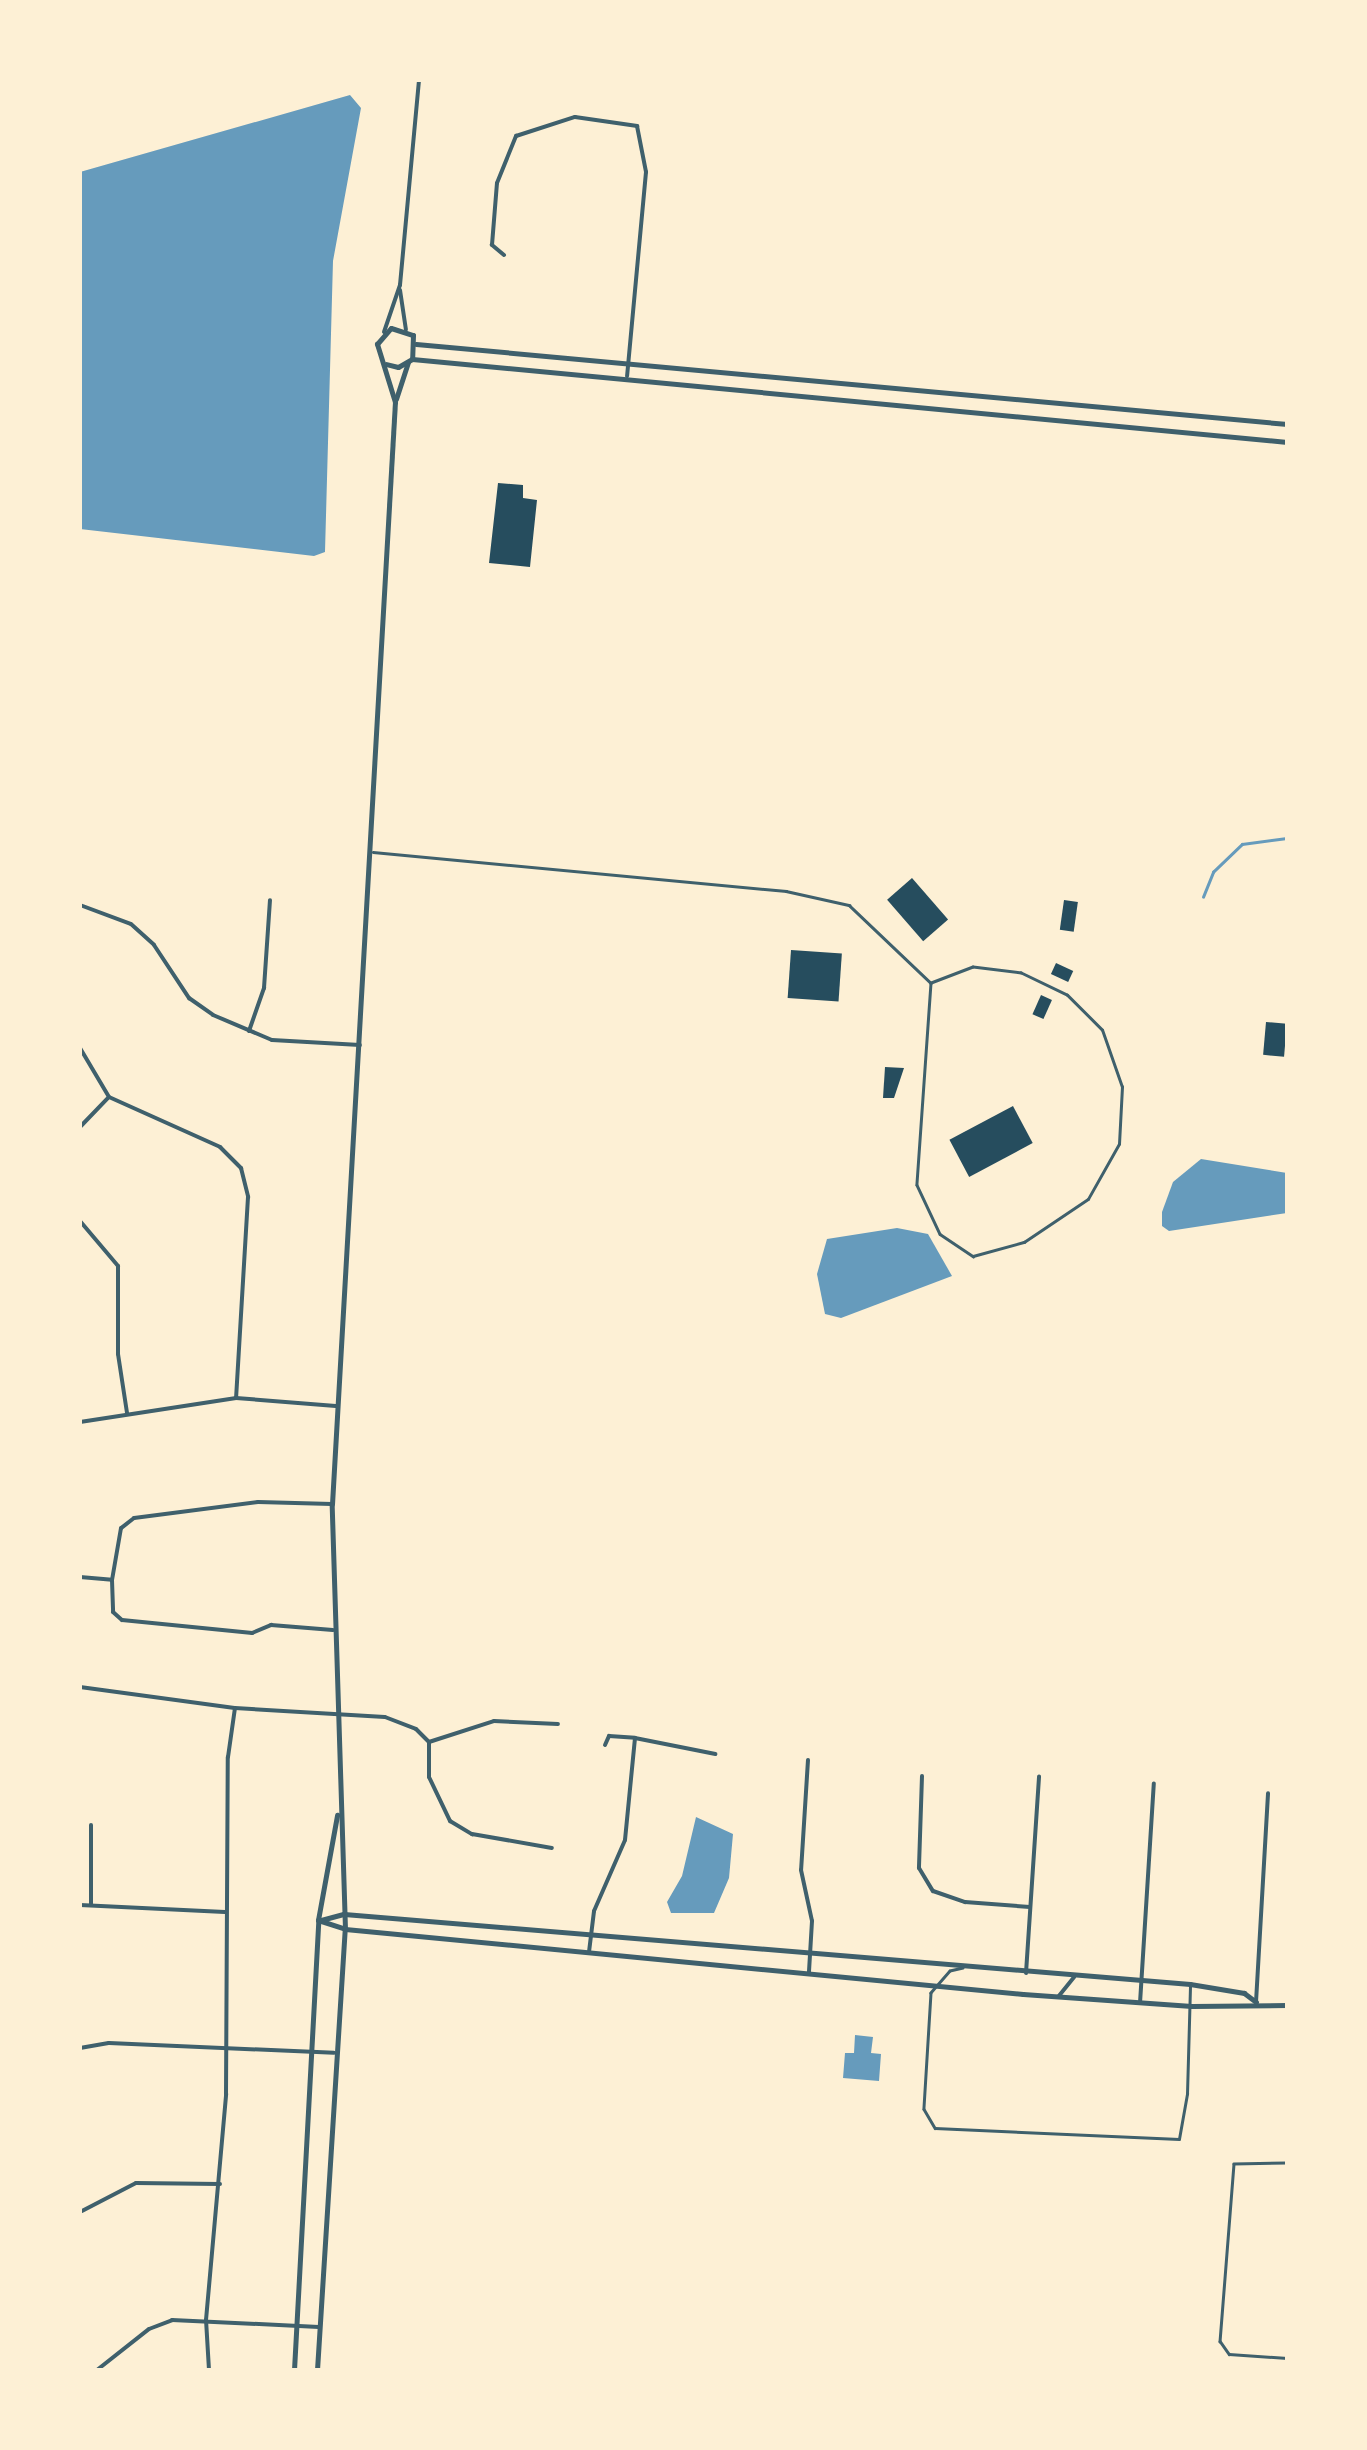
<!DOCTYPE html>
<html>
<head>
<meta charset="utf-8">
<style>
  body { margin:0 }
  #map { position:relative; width:1367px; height:2450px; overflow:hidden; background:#fdf0d5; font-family:Figtree,sans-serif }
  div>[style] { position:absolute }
  .water>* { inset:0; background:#669bbc }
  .stream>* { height:2.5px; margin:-1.25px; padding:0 1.25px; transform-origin:1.25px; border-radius:1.25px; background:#669bbc }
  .building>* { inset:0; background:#264d5e; transform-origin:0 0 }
  .service>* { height:2.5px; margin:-1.25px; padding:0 1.25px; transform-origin:1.25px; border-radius:1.25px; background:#3f606c }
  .minor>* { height:4px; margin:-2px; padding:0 2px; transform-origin:2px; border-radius:2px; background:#3f606c }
  .tertiary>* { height:5px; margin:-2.5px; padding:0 2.5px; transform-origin:2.5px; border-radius:2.5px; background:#3f606c }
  span { translate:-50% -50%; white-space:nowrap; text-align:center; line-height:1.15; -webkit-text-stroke:8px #fdf0d5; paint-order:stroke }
  .frame { position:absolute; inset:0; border:82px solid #fdf0d5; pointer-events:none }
</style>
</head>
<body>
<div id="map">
  <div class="water">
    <div style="clip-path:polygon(350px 95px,361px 108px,333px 261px,325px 552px,314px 556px,80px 529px,80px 172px)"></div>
    <div style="clip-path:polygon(1201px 1159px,1287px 1173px,1287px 1213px,1169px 1231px,1162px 1226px,1162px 1212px,1173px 1182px)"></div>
    <div style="clip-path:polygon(897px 1228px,928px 1234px,952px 1276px,841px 1318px,825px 1314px,817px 1274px,827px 1239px)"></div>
    <div style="clip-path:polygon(696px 1817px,733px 1834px,729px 1878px,714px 1913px,671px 1913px,667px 1902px,682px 1876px)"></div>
    <div style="clip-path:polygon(855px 2035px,873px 2037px,871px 2053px,881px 2054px,879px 2081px,843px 2078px,845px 2053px,854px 2053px)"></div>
  </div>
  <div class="stream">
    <div style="left:1203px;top:897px;width:27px;rotate:-68deg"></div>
    <div style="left:1213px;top:872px;width:40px;rotate:-44deg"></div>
    <div style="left:1242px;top:844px;width:45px;rotate:-7.6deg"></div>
  </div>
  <div class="building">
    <div style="clip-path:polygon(498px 483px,523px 485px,523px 498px,537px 500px,530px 567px,489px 563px)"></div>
    <div style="left:912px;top:878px;width:55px;height:33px;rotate:49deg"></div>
    <div style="left:1064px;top:900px;width:14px;height:30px;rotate:8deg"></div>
    <div style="left:791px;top:950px;width:51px;height:48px;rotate:4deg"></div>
    <div style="left:1056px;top:963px;width:19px;height:12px;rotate:25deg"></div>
    <div style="left:1041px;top:995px;width:12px;height:21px;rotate:24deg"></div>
    <div style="left:1266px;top:1022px;width:21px;height:33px;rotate:5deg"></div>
    <div style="clip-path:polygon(885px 1067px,904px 1068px,894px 1098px,883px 1098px)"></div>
    <div style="left:1013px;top:1106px;width:42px;height:72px;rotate:62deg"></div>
  </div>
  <div class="service">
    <div style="left:373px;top:852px;width:415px;rotate:5.4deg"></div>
    <div style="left:786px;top:891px;width:65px;rotate:12.5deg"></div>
    <div style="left:849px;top:905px;width:113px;rotate:43.6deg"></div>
    <div style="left:931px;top:983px;width:202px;rotate:94deg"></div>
    <div style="left:917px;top:1185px;width:54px;rotate:64.9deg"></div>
    <div style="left:940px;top:1234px;width:40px;rotate:34deg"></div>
    <div style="left:973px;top:1256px;width:53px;rotate:-15.4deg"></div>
    <div style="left:1024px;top:1242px;width:77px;rotate:-33.9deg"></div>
    <div style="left:1088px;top:1199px;width:63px;rotate:-60.6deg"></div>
    <div style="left:1119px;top:1144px;width:57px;rotate:-87deg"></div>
    <div style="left:1122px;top:1087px;width:60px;rotate:-109.3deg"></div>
    <div style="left:1102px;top:1030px;width:49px;rotate:-135deg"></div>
    <div style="left:1067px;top:995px;width:51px;rotate:-154.4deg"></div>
    <div style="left:1021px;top:973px;width:48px;rotate:-172.9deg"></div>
    <div style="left:973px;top:967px;width:45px;rotate:159.1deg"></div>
    <div style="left:963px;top:1968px;width:13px;rotate:167deg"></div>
    <div style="left:950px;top:1971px;width:29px;rotate:131deg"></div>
    <div style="left:931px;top:1993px;width:116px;rotate:93.5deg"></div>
    <div style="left:924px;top:2109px;width:22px;rotate:60deg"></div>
    <div style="left:935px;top:2128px;width:244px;rotate:2.6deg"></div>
    <div style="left:1179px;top:2139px;width:46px;rotate:-79.9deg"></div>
    <div style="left:1187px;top:2094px;width:109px;rotate:-88.4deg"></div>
    <div style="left:1287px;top:2163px;width:53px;rotate:178.9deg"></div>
    <div style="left:1234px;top:2164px;width:178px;rotate:94.5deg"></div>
    <div style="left:1220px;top:2341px;width:16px;rotate:55deg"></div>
    <div style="left:1229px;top:2354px;width:58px;rotate:3.9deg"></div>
  </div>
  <div class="minor">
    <div style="left:504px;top:255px;width:16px;rotate:-140deg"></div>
    <div style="left:492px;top:245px;width:62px;rotate:-85.4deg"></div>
    <div style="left:497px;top:183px;width:51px;rotate:-68deg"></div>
    <div style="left:516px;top:136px;width:62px;rotate:-17.9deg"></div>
    <div style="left:575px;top:117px;width:63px;rotate:8.3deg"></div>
    <div style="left:637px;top:126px;width:47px;rotate:78.9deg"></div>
    <div style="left:646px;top:172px;width:205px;rotate:95.3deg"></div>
    <div style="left:400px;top:290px;width:40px;rotate:81.5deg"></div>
    <div style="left:384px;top:332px;width:50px;rotate:-71.2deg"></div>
    <div style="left:400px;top:285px;width:206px;rotate:-84.7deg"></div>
    <div style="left:80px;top:905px;width:54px;rotate:20.4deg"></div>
    <div style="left:131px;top:924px;width:31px;rotate:42deg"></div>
    <div style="left:154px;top:945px;width:64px;rotate:56.6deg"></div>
    <div style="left:189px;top:998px;width:29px;rotate:35deg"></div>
    <div style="left:213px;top:1015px;width:64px;rotate:23deg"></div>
    <div style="left:272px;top:1040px;width:88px;rotate:3.3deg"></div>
    <div style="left:249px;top:1031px;width:46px;rotate:-70.8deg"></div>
    <div style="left:264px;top:988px;width:88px;rotate:-86.1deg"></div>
    <div style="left:80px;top:1048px;width:57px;rotate:59.4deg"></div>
    <div style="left:109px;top:1097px;width:122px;rotate:24.2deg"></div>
    <div style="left:220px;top:1147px;width:30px;rotate:45deg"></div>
    <div style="left:241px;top:1168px;width:30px;rotate:76deg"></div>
    <div style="left:248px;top:1197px;width:201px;rotate:93.4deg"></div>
    <div style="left:80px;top:1127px;width:40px;rotate:-46deg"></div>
    <div style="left:80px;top:1221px;width:59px;rotate:49.8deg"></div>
    <div style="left:118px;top:1266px;width:88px;rotate:90deg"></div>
    <div style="left:118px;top:1354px;width:60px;rotate:81.3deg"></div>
    <div style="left:80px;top:1422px;width:158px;rotate:-8.7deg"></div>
    <div style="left:236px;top:1398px;width:100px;rotate:4.6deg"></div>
    <div style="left:332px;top:1504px;width:74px;rotate:-178.5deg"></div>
    <div style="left:258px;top:1502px;width:125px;rotate:172.6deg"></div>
    <div style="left:134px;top:1518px;width:16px;rotate:142deg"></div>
    <div style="left:121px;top:1528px;width:53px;rotate:99.8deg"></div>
    <div style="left:112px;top:1580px;width:32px;rotate:88deg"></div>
    <div style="left:113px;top:1612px;width:12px;rotate:42deg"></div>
    <div style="left:122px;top:1620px;width:131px;rotate:5.7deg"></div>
    <div style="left:252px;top:1633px;width:21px;rotate:-23deg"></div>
    <div style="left:271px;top:1625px;width:62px;rotate:4.6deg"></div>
    <div style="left:80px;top:1577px;width:32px;rotate:5deg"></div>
    <div style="left:80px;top:1687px;width:156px;rotate:7.7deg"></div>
    <div style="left:235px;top:1708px;width:150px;rotate:3.4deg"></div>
    <div style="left:385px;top:1717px;width:33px;rotate:21deg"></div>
    <div style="left:416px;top:1729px;width:18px;rotate:45deg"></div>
    <div style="left:429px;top:1742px;width:35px;rotate:90deg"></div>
    <div style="left:429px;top:1777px;width:49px;rotate:64.5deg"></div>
    <div style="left:450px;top:1821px;width:26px;rotate:31deg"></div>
    <div style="left:472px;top:1834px;width:81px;rotate:9.9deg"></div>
    <div style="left:429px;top:1742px;width:68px;rotate:-17.9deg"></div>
    <div style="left:494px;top:1721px;width:64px;rotate:2.7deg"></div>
    <div style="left:605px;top:1745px;width:10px;rotate:-66deg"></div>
    <div style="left:609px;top:1736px;width:26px;rotate:4deg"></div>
    <div style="left:635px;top:1738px;width:82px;rotate:11.3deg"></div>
    <div style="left:808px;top:1760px;width:110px;rotate:93.6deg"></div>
    <div style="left:801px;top:1870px;width:52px;rotate:77.8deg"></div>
    <div style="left:812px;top:1921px;width:51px;rotate:93.4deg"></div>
    <div style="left:922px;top:1776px;width:92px;rotate:91.9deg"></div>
    <div style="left:919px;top:1868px;width:27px;rotate:59deg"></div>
    <div style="left:933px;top:1891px;width:34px;rotate:19deg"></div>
    <div style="left:965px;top:1902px;width:65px;rotate:4.4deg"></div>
    <div style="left:91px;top:1904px;width:79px;rotate:-90deg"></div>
    <div style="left:80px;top:1905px;width:145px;rotate:2.8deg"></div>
    <div style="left:589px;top:1952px;width:41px;rotate:-83deg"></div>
    <div style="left:594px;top:1911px;width:77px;rotate:-66.4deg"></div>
    <div style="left:625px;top:1840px;width:102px;rotate:-84.4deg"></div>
    <div style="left:1026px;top:1973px;width:197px;rotate:-86.2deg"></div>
    <div style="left:1058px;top:1997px;width:26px;rotate:-51deg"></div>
    <div style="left:1256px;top:2002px;width:209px;rotate:-86.7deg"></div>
    <div style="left:1140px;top:2003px;width:220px;rotate:-86.4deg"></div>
    <div style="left:80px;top:2048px;width:29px;rotate:-10deg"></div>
    <div style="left:109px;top:2043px;width:225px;rotate:2.5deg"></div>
    <div style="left:80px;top:2212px;width:63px;rotate:-27.4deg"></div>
    <div style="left:136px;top:2183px;width:84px;rotate:0.7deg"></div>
    <div style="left:97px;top:2370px;width:66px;rotate:-38.3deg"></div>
    <div style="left:149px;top:2329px;width:25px;rotate:-21deg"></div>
    <div style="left:172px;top:2320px;width:147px;rotate:2.7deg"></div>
    <div style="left:209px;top:2370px;width:50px;rotate:-93.4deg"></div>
    <div style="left:206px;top:2320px;width:227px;rotate:-84.9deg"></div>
    <div style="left:226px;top:2094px;width:337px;rotate:-89.7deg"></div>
    <div style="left:228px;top:1757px;width:49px;rotate:-81.9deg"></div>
  </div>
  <div class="tertiary">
    <div style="left:416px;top:344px;width:875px;rotate:5.25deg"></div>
    <div style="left:412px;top:359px;width:879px;rotate:5.42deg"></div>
    <div style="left:396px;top:399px;width:39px;rotate:-72deg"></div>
    <div style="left:318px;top:1920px;width:28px;rotate:18deg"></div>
    <div style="left:345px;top:1929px;width:681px;rotate:5.48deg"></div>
    <div style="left:1023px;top:1994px;width:169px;rotate:4.1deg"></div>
    <div style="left:1192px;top:2006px;width:95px;rotate:-0.6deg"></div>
    <div style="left:321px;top:1920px;width:24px;rotate:-15deg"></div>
    <div style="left:344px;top:1914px;width:849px;rotate:4.73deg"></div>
    <div style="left:1190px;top:1984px;width:55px;rotate:9.5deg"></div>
    <div style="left:1244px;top:1993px;width:15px;rotate:37deg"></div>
    <div style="left:294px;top:2370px;width:451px;rotate:-86.9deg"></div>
    <div style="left:318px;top:1920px;width:107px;rotate:-79.7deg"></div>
    <div style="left:317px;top:2370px;width:442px;rotate:-86.4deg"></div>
    <div style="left:345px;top:1929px;width:425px;rotate:-91.8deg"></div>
    <div style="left:332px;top:1504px;width:1104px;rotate:-86.73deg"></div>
    <div style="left:395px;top:402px;width:61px;rotate:-107.2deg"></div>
    <div style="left:377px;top:344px;width:21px;rotate:-49deg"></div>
    <div style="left:391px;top:328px;width:23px;rotate:18deg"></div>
    <div style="left:413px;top:335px;width:24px;rotate:92deg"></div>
    <div style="left:412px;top:359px;width:16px;rotate:150deg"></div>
    <div style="left:398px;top:367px;width:12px;rotate:-166deg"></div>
  </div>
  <div class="frame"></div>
</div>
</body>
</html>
